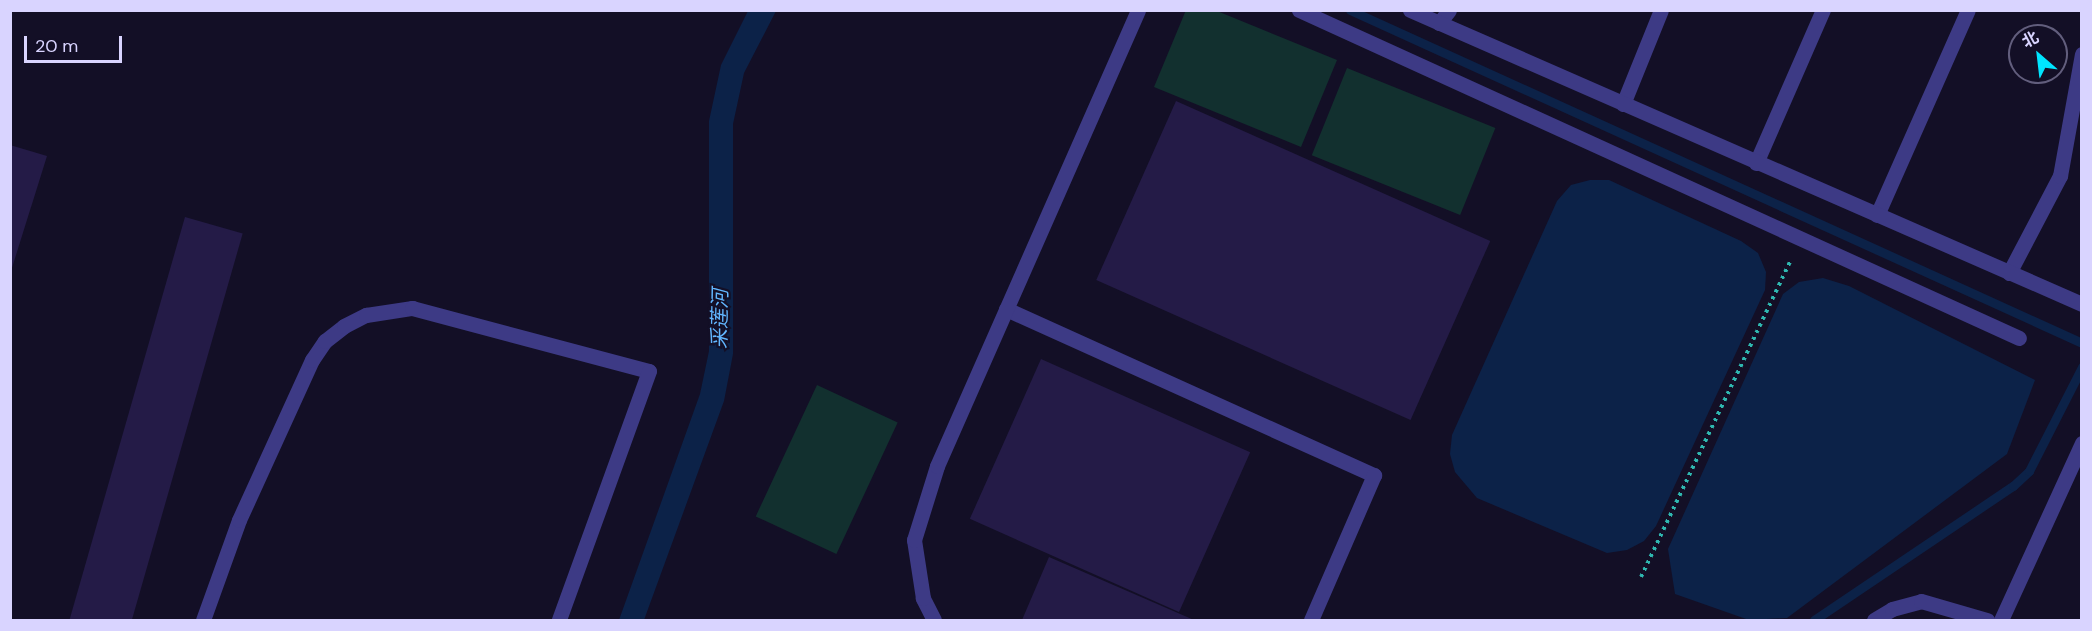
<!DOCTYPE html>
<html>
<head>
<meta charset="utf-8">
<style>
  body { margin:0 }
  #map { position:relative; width:2092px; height:631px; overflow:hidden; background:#130f26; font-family:"DM Sans","Noto Sans SC",sans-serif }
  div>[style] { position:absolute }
  .green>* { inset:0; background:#12302f; transform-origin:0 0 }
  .water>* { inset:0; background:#0c2248 }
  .stream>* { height:9px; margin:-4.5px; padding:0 4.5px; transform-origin:4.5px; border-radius:4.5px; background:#0c2248 }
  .building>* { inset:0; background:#241b47; transform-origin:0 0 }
  .path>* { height:4px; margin-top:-2px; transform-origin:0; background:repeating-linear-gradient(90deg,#2fb8b0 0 3px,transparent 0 7.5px) }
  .lane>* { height:15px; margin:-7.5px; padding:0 7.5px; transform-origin:7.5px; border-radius:7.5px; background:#3d3a85 }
  .street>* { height:15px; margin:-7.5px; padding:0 7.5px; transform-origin:7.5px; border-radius:7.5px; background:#3d3a85 }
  span { translate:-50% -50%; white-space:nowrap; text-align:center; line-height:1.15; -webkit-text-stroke:4.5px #130f26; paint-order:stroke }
  .water-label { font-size:20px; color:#62b6ff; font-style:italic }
  .frame { position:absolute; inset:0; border:12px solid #d9d4ff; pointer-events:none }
  .north { position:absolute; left:2008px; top:24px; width:60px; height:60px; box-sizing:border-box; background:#130f26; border:2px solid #625e7d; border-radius:50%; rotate:332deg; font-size:16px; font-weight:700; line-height:24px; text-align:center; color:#d9d4ff }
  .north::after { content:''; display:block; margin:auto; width:21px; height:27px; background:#00e5ff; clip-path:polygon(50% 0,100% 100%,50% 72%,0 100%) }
  .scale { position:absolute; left:24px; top:36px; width:98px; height:27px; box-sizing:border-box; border:3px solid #d9d4ff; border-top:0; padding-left:8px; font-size:18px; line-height:21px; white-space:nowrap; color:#d9d4ff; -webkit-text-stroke:4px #130f26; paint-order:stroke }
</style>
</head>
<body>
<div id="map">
  <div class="green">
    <div style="clip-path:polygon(1186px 10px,1217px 11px,1337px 60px,1301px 147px,1154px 87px)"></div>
    <div style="left:1347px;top:68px;width:160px;height:94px;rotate:22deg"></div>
    <div style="left:817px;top:385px;width:89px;height:145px;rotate:25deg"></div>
  </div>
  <div class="water">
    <div style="clip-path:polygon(748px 11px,776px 11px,744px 73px,733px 124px,733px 354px,724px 401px,644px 620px,619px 620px,700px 394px,709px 351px,709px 121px,721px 65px)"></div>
    <div style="clip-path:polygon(1590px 180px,1609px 180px,1741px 241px,1758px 253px,1766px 272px,1765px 290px,1656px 526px,1644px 541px,1627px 550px,1607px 553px,1477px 498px,1455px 472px,1450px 454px,1452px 435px,1557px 201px,1571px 185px)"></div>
    <div style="clip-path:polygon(1823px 278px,1849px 286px,2035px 380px,2007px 454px,1787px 618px,1749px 620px,1675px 594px,1668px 549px,1783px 294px,1799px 282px)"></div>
  </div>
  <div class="stream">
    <div style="left:1350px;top:10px;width:804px;rotate:24.46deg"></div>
    <div style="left:1814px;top:620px;width:240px;rotate:-34deg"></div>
    <div style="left:2013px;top:486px;width:22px;rotate:-43deg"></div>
    <div style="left:2029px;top:471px;width:117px;rotate:-63deg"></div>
  </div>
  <div class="building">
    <div style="left:1176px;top:101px;width:344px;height:196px;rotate:24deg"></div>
    <div style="clip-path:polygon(10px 145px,47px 156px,11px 271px,10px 271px)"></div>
    <div style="left:185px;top:217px;width:60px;height:421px;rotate:16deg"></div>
    <div style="left:1041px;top:359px;width:229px;height:175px;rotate:24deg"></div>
    <div style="clip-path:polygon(1049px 557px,1194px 620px,1022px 620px)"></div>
  </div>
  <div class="path">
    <div style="left:1641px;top:577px;width:352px;rotate:-64.7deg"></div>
  </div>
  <div class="lane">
    <div style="left:1299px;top:10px;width:791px;rotate:24.49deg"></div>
    <div style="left:1439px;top:23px;width:16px;rotate:-52deg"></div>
    <div style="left:1623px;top:104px;width:101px;rotate:-68deg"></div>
    <div style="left:1756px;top:163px;width:167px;rotate:-66.4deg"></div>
    <div style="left:1877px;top:215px;width:224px;rotate:-66.1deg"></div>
    <div style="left:2009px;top:273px;width:110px;rotate:-62.3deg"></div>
    <div style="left:2060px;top:176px;width:124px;rotate:-79.8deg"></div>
    <div style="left:1006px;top:309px;width:404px;rotate:24.3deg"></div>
    <div style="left:1374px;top:475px;width:158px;rotate:113.5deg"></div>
    <div style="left:203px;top:620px;width:106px;rotate:-70.2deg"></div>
    <div style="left:239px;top:520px;width:176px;rotate:-65.5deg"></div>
    <div style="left:312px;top:360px;width:23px;rotate:-56deg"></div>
    <div style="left:325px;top:341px;width:24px;rotate:-38deg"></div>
    <div style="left:344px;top:326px;width:25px;rotate:-27deg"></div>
    <div style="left:366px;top:315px;width:47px;rotate:-8.7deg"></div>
    <div style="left:412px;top:308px;width:245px;rotate:14.9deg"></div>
    <div style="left:649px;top:371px;width:265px;rotate:109.9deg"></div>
    <div style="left:934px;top:620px;width:25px;rotate:-117deg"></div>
    <div style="left:923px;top:598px;width:59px;rotate:-98.8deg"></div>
    <div style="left:914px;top:540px;width:77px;rotate:-72.7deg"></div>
    <div style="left:937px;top:466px;width:498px;rotate:-66.2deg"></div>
    <div style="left:1874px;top:620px;width:21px;rotate:-31deg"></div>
    <div style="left:1892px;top:609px;width:30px;rotate:-15deg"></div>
    <div style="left:1921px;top:601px;width:69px;rotate:16.1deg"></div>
  </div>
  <div class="street">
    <div style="left:1410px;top:10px;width:733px;rotate:23.63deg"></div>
    <div style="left:2001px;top:620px;width:195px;rotate:-65.4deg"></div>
  </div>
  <div class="water-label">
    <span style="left:720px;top:319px;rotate:-89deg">采莲河</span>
  </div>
  <div class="frame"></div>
  <div class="north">北</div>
  <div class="scale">20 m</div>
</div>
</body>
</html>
